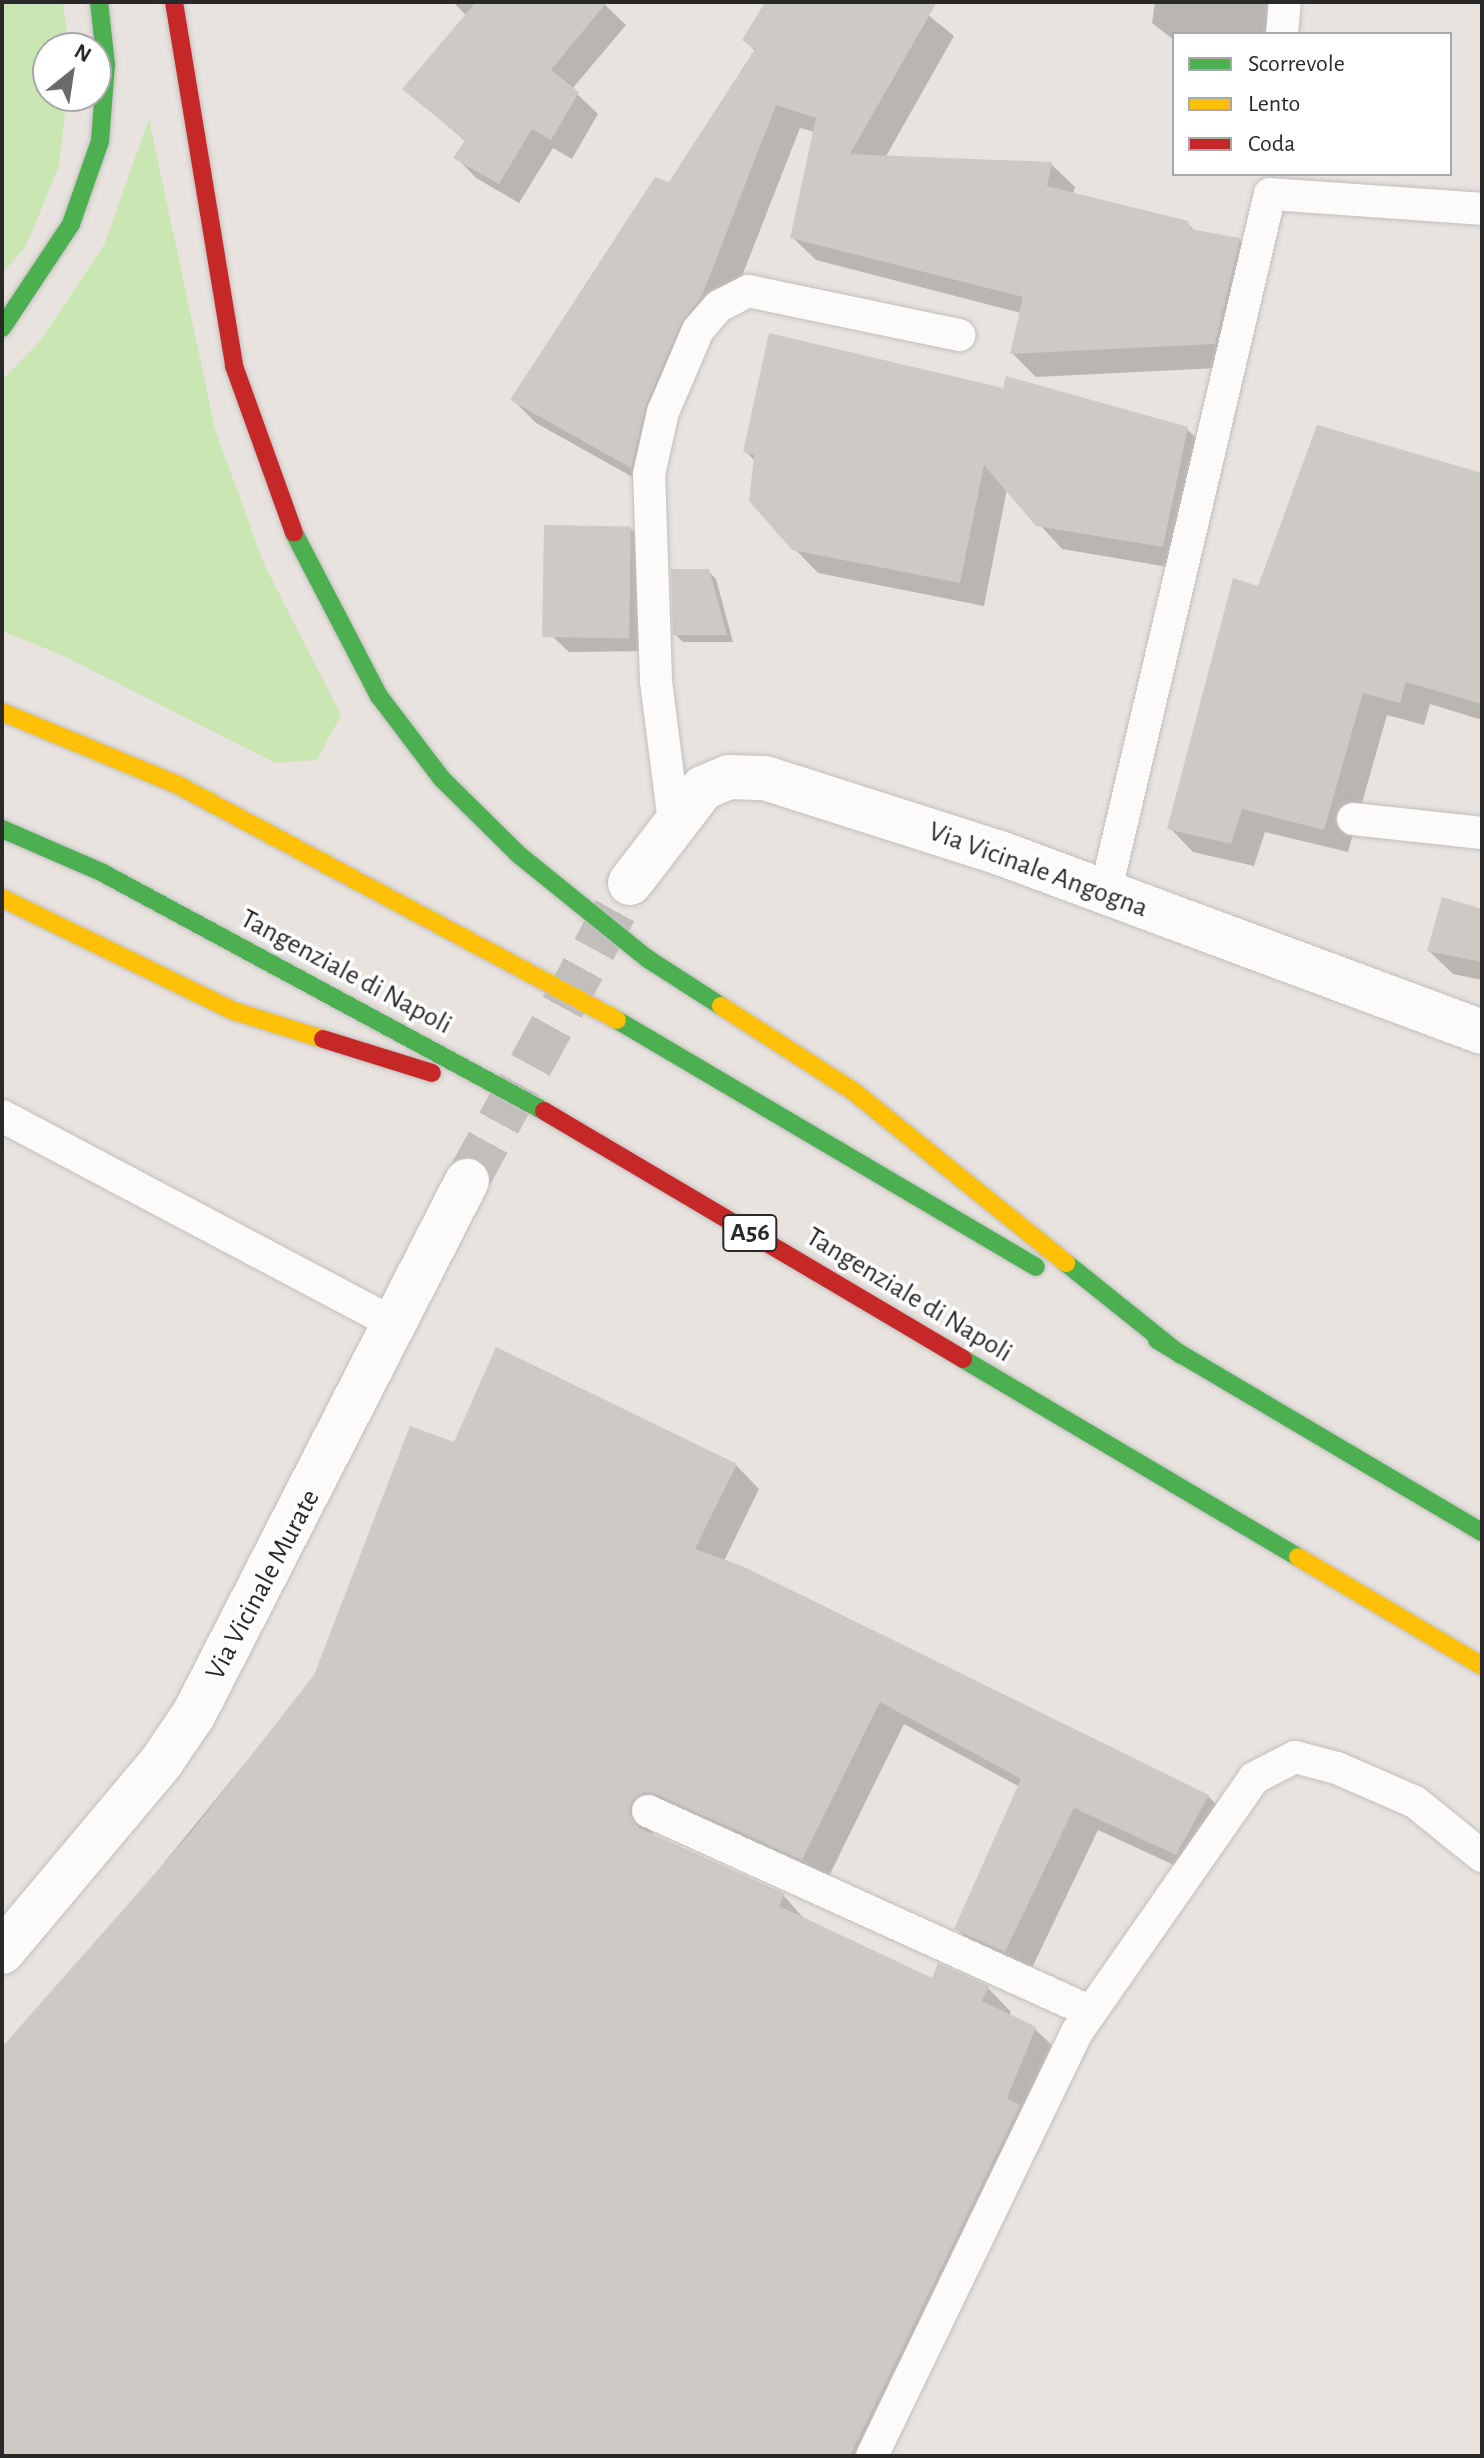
<!DOCTYPE html>
<html>
<head>
<meta charset="utf-8">
<style>
  body { margin:0 }
  #map { position:relative; width:1484px; height:2458px; overflow:hidden; background:#e8e3de; font-family:"Alegreya Sans",sans-serif }
  div>[style] { position:absolute }
  .green>* { inset:0; background:#cae6b3 }
  .shadow>* { inset:0; background:#0003 }
  .building>* { inset:0; background:#cdc9c5; transform-origin:0 0 }
  .street-tunnel>* { height:44px; margin-top:-22px; transform-origin:0; background:repeating-linear-gradient(90deg,#c2beba 0 44px,transparent 0 66px) }
  .roads { filter:drop-shadow(0 0 2px #c1bfc0) drop-shadow(0 0 2px #c1bfc0) }
  .lane>* { height:32px; margin:-16px; padding:0 16px; transform-origin:16px; border-radius:16px; background:#fcfbfa }
  .street>* { height:44px; margin:-22px; padding:0 22px; transform-origin:22px; border-radius:22px; background:#fcfbfa }
  .fast>* { height:18px; margin:-9px; padding:0 9px; transform-origin:9px; border-radius:9px; background:#4caf50 }
  .slow>* { height:18px; margin:-9px; padding:0 9px; transform-origin:9px; border-radius:9px; background:#ffc107 }
  .jam>* { height:18px; margin:-9px; padding:0 9px; transform-origin:9px; border-radius:9px; background:#c62828 }
  span { translate:-50% -50%; white-space:nowrap; text-align:center; line-height:1.15; -webkit-text-stroke:7px #fff; paint-order:stroke }
  .shield-label span { padding:2px 6px; background:#fff; border:2px solid; border-radius:6px; -webkit-text-stroke-width:0 }
  .shield-label { font-size:26px; color:#292929; font-weight:700 }
  .street-label { font-size:28px; color:#292929 }
  .frame { position:absolute; inset:0; border:4px solid #292929; pointer-events:none }
  .legend { position:absolute; left:1172px; top:32px; width:280px; height:144px; box-sizing:border-box; background:#fff; border:2px solid #a9a9a9; margin:0; padding:10px 14px; list-style:none; font-size:24px; color:#292929 }
  .legend li { display:flex; align-items:center; gap:16px; height:40px }
  .legend b { width:40px; border:2px solid #a9a9a9 }
  .north { position:absolute; left:32px; top:32px; width:80px; height:80px; box-sizing:border-box; background:#fff; border:2px solid #a9a9a9; border-radius:50%; rotate:30deg; font-size:22px; font-weight:700; line-height:32px; text-align:center; color:#292929 }
  .north::after { content:''; display:block; margin:auto; width:28px; height:36px; background:#6c6a68; clip-path:polygon(50% 0,100% 100%,50% 72%,0 100%) }
</style>
</head>
<body>
<div id="map">
  <div class="green">
    <div style="clip-path:polygon(2px 2px,63px 2px,69px 48px,48px 48px,48px 96px,67px 96px,59px 166px,26px 246px,2px 274px)"></div>
    <div style="clip-path:polygon(149px 119px,215px 429px,264px 564px,341px 715px,317px 760px,276px 763px,59px 654px,2px 631px,2px 380px,41px 340px,104px 245px)"></div>
  </div>
  <div class="shadow">
    <div style="clip-path:polygon(453px 2px,602px 2px,626px 25px,572px 89px,598px 114px,572px 159px,553px 148px,519px 203px,476px 178px,456px 157px,466px 142px,405px 88px,467px 16px)"></div>
    <div style="clip-path:polygon(767px 2px,912px 2px,954px 36px,885px 158px,1051px 164px,1075px 187px,1073px 194px,1187px 223px,1196px 232px,1239px 240px,1263px 263px,1238px 367px,1036px 377px,1013px 354px,1021px 313px,816px 260px,792px 237px,815px 132px,800px 128px,724px 322px,704px 346px,668px 429px,654px 489px,536px 423px,513px 400px,669px 185px,756px 52px,744px 40px)"></div>
    <div style="clip-path:polygon(1155px 2px,1283px 2px,1278px 34px,1174px 34px,1174px 40px,1152px 23px)"></div>
    <div style="clip-path:polygon(1005px 391px,1187px 429px,1211px 453px,1186px 570px,1062px 549px,1007px 489px,984px 606px,818px 573px,794px 548px,756px 462px,745px 451px)"></div>
    <div style="clip-path:polygon(1482px 475px,1482px 720px,1430px 704px,1424px 725px,1387px 715px,1348px 852px,1265px 832px,1254px 866px,1193px 852px,1170px 828px,1259px 589px)"></div>
    <div style="clip-path:polygon(630px 528px,647px 545px,651px 651px,569px 652px,552px 636px)"></div>
    <div style="clip-path:polygon(708px 571px,716px 579px,733px 642px,683px 642px,675px 634px)"></div>
    <div style="clip-path:polygon(1482px 911px,1482px 980px,1453px 974px,1429px 951px)"></div>
    <div style="clip-path:polygon(455px 1444px,736px 1465px,759px 1489px,724px 1561px,1208px 1796px,1231px 1820px,1200px 1877px,1098px 1830px,1029px 1974px,980px 1952px,956px 1928px,1020px 1787px,904px 1724px,826px 1882px,654px 1826px,652px 1836px,784px 1896px,806px 1921px,933px 1981px,988px 1988px,1011px 2012px,1009px 2016px,1035px 2029px,1059px 2052px,882px 2456px,2px 2456px,2px 2050px,67px 1982px,316px 1676px)"></div>
  </div>
  <div class="building">
    <div style="clip-path:polygon(476px 2px,607px 2px,551px 70px,579px 92px,551px 140px,532px 129px,499px 184px,453px 158px,465px 140px,402px 89px)"></div>
    <div style="clip-path:polygon(765px 2px,937px 2px,850px 154px,1052px 162px,1047px 186px,1188px 221px,1190px 229px,1240px 238px,1215px 344px,1010px 354px,1023px 297px,790px 238px,816px 118px,776px 105px,701px 298px,681px 323px,646px 405px,631px 468px,510px 400px,655px 177px,669px 182px,755px 49px,742px 40px)"></div>
    <div style="clip-path:polygon(769px 333px,1003px 388px,1006px 376px,1188px 427px,1163px 547px,1036px 526px,984px 465px,960px 583px,792px 550px,749px 501px,754px 455px,743px 452px)"></div>
    <div style="clip-path:polygon(1317px 425px,1482px 473px,1482px 704px,1406px 682px,1400px 703px,1363px 693px,1324px 830px,1242px 809px,1231px 844px,1167px 829px,1233px 578px,1258px 586px)"></div>
    <div style="left:544px;top:525px;width:87px;height:112px;rotate:1deg"></div>
    <div style="clip-path:polygon(671px 569px,709px 569px,727px 635px,673px 635px)"></div>
    <div style="clip-path:polygon(1442px 897px,1482px 909px,1482px 962px,1427px 951px)"></div>
    <div style="clip-path:polygon(496px 1347px,737px 1464px,695px 1549px,742px 1566px,1209px 1795px,1176px 1855px,1074px 1808px,1005px 1952px,954px 1929px,1021px 1779px,880px 1702px,802px 1860px,656px 1794px,645px 1792px,631px 1802px,629px 1814px,639px 1828px,785px 1894px,779px 1906px,932px 1978px,938px 1963px,989px 1986px,982px 2001px,1036px 2027px,1007px 2098px,1020px 2105px,850px 2456px,2px 2456px,2px 2047px,189px 1835px,314px 1675px,410px 1426px,454px 1442px)"></div>
  </div>
  <div class="street-tunnel">
    <div style="left:467px;top:1181px;width:340px;rotate:-61.3deg"></div>
  </div>
  <div class="roads">
    <div class="lane">
      <div style="left:1282px;top:34px;width:32px;rotate:-85deg"></div>
      <div style="left:1353px;top:819px;width:130px;rotate:6.2deg"></div>
      <div style="left:674px;top:822px;width:142px;rotate:-97.3deg"></div>
      <div style="left:656px;top:681px;width:207px;rotate:-91.9deg"></div>
      <div style="left:649px;top:474px;width:64px;rotate:-77.3deg"></div>
      <div style="left:663px;top:412px;width:89px;rotate:-66.9deg"></div>
      <div style="left:698px;top:330px;width:32px;rotate:-49deg"></div>
      <div style="left:719px;top:306px;width:33px;rotate:-27deg"></div>
      <div style="left:748px;top:291px;width:216px;rotate:11.8deg"></div>
      <div style="left:1105px;top:894px;width:719px;rotate:-76.74deg"></div>
      <div style="left:1270px;top:194px;width:213px;rotate:4deg"></div>
      <div style="left:2px;top:1116px;width:447px;rotate:27.9deg"></div>
      <div style="left:648px;top:1811px;width:486px;rotate:24.4deg"></div>
      <div style="left:872px;top:2456px;width:471px;rotate:-64.2deg"></div>
      <div style="left:1077px;top:2032px;width:310px;rotate:-55.1deg"></div>
      <div style="left:1254px;top:1778px;width:46px;rotate:-27.1deg"></div>
      <div style="left:1295px;top:1757px;width:43px;rotate:14.7deg"></div>
      <div style="left:1337px;top:1768px;width:85px;rotate:23.6deg"></div>
      <div style="left:1415px;top:1802px;width:86px;rotate:38.9deg"></div>
    </div>
    <div class="street">
      <div style="left:630px;top:883px;width:120px;rotate:-52.5deg"></div>
      <div style="left:703px;top:788px;width:28px;rotate:-23deg"></div>
      <div style="left:729px;top:777px;width:36px;rotate:2deg"></div>
      <div style="left:765px;top:778px;width:247px;rotate:17.7deg"></div>
      <div style="left:1000px;top:853px;width:514px;rotate:20.37deg"></div>
      <div style="left:2px;top:1952px;width:249px;rotate:-50deg"></div>
      <div style="left:162px;top:1761px;width:57px;rotate:-55.8deg"></div>
      <div style="left:194px;top:1714px;width:599px;rotate:-62.88deg"></div>
    </div>
    <div class="fast">
      <div style="left:2px;top:328px;width:125px;rotate:-56.4deg"></div>
      <div style="left:71px;top:224px;width:88px;rotate:-70.7deg"></div>
      <div style="left:100px;top:141px;width:76px;rotate:-85.5deg"></div>
      <div style="left:106px;top:65px;width:63px;rotate:-96.3deg"></div>
      <div style="left:294px;top:533px;width:184px;rotate:62.5deg"></div>
      <div style="left:379px;top:696px;width:104px;rotate:52.8deg"></div>
      <div style="left:442px;top:779px;width:108px;rotate:44.6deg"></div>
      <div style="left:519px;top:855px;width:166px;rotate:38.9deg"></div>
      <div style="left:648px;top:959px;width:87px;rotate:32.8deg"></div>
      <div style="left:2px;top:829px;width:110px;rotate:23.5deg"></div>
      <div style="left:103px;top:873px;width:501px;rotate:28.35deg"></div>
      <div style="left:617px;top:1020px;width:486px;rotate:30.5deg"></div>
      <div style="left:1066px;top:1263px;width:147px;rotate:38.7deg"></div>
      <div style="left:1157px;top:1340px;width:377px;rotate:30.6deg"></div>
      <div style="left:963px;top:1359px;width:389px;rotate:30.6deg"></div>
    </div>
    <div class="slow">
      <div style="left:2px;top:712px;width:188px;rotate:22.5deg"></div>
      <div style="left:176px;top:784px;width:500px;rotate:28.15deg"></div>
      <div style="left:2px;top:898px;width:258px;rotate:26deg"></div>
      <div style="left:234px;top:1011px;width:93px;rotate:17.5deg"></div>
      <div style="left:721px;top:1006px;width:157px;rotate:32.8deg"></div>
      <div style="left:853px;top:1091px;width:274px;rotate:38.9deg"></div>
      <div style="left:1298px;top:1557px;width:214px;rotate:30.6deg"></div>
    </div>
    <div class="jam">
      <div style="left:174px;top:2px;width:369px;rotate:80.6deg"></div>
      <div style="left:234px;top:366px;width:177px;rotate:70.2deg"></div>
      <div style="left:323px;top:1039px;width:114px;rotate:17.3deg"></div>
      <div style="left:544px;top:1111px;width:487px;rotate:30.6deg"></div>
    </div>
  </div>
  <div class="shield-label">
    <span style="left:750px;top:1233px">A56</span>
  </div>
  <div class="street-label">
    <span style="left:1038px;top:870px;rotate:20deg">Via Vicinale Angogna</span>
    <span style="left:346px;top:972px;rotate:28deg">Tangenziale di Napoli</span>
    <span style="left:909px;top:1295px;rotate:31deg">Tangenziale di Napoli</span>
    <span style="left:263px;top:1585px;rotate:-62deg">Via Vicinale Murate</span>
  </div>
  <div class="frame"></div>
  <ul class="legend">
  <li><b style="height:10px;background:#4caf50"></b>Scorrevole</li>
  <li><b style="height:10px;background:#ffc107"></b>Lento</li>
  <li><b style="height:10px;background:#c62828"></b>Coda</li>
  </ul>
  <div class="north">N</div>
</div>
</body>
</html>
